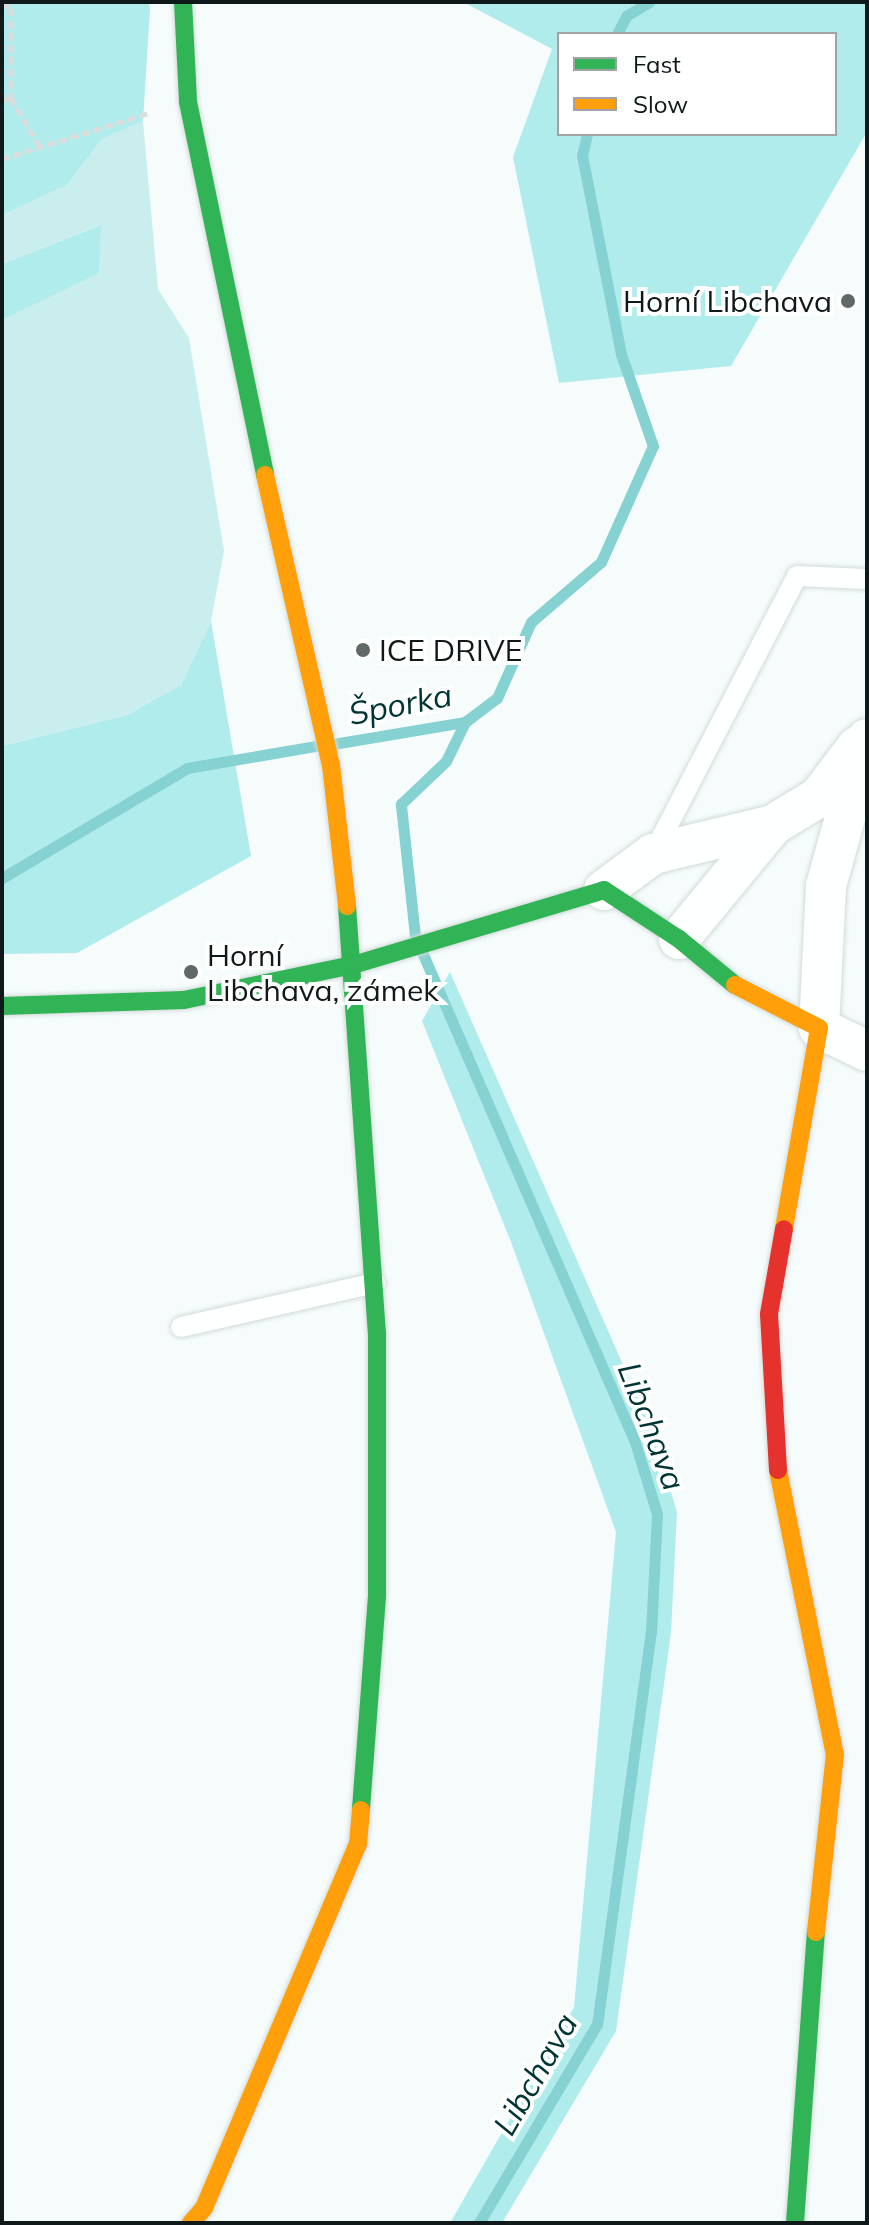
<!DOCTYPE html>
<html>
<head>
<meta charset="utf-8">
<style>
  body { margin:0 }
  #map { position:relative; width:869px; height:2225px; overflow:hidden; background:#f6fcfc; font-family:Mulish,sans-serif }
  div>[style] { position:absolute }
  .green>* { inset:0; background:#caeeee }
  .forest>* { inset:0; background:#b1ecec }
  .stream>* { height:11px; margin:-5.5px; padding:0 5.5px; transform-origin:5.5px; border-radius:5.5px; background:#86d1d1 }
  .path>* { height:5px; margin-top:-2.5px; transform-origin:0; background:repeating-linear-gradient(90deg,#dbdddd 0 8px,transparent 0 12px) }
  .roads { filter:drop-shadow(0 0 2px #d2dada) drop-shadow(0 0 2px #d2dada) }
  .lane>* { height:20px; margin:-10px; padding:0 10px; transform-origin:10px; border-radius:10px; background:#feffff }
  .street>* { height:40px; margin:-20px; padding:0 20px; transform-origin:20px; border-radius:20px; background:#feffff }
  .fast>* { height:18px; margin:-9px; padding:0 9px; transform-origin:9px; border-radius:9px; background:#30b455 }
  .slow>* { height:18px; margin:-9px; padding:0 9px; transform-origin:9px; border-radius:9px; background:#ff9f0a }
  .jam>* { height:18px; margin:-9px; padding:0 9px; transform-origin:9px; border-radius:9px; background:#e5322d }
  .dots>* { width:22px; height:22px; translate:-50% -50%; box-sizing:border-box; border:4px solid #fff; border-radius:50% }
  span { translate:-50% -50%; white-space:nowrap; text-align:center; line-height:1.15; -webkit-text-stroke:8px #fff; paint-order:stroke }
  .poi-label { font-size:30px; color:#101919 }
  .right { translate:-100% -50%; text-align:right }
  .left { translate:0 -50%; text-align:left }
  .water-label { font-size:32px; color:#013535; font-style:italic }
  .frame { position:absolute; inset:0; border:4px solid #101919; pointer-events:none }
  .legend { position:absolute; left:557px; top:32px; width:280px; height:104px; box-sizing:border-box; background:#fff; border:2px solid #9fa3a3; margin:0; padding:10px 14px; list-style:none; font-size:24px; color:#101919 }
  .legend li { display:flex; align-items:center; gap:16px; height:40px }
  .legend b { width:40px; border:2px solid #9fa3a3 }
</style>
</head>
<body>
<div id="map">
  <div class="green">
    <div style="clip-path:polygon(143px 121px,158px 289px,189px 338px,224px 551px,211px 621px,181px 685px,127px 715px,2px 746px,2px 320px,100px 225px,2px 264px,2px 215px,67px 185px,102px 139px)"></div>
  </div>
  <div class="forest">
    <div style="clip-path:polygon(2px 2px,149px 2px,150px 9px,143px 121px,102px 139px,67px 185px,2px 215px)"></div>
    <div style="clip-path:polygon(evenodd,463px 2px,867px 2px,867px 132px,731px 366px,559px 383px,513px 157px,552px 49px,463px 2px,559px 34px,835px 34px,835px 134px,559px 134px,559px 34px)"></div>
    <div style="clip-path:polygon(101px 225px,99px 273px,2px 320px,2px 264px)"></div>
    <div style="clip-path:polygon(211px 621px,251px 856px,77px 953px,2px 954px,2px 746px,127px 715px,181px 685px)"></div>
    <div style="clip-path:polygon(450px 972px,654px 1435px,677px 1512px,671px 1633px,616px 2031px,502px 2223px,450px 2223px,574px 2007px,616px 1532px,511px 1242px,422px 1021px)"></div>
  </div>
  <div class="stream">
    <div style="left:617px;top:34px;width:20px;rotate:-63deg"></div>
    <div style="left:626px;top:16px;width:27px;rotate:-31deg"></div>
    <div style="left:333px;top:744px;width:134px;rotate:-9.5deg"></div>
    <div style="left:465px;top:722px;width:40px;rotate:-37deg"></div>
    <div style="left:497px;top:698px;width:83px;rotate:-65.9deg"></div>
    <div style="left:531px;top:622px;width:92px;rotate:-40.6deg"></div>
    <div style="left:601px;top:562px;width:127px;rotate:-65.9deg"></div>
    <div style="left:653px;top:446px;width:97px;rotate:-109.2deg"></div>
    <div style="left:621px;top:354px;width:202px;rotate:-101.1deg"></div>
    <div style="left:582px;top:156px;width:23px;rotate:-77deg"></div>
    <div style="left:2px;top:878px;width:215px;rotate:-30.7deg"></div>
    <div style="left:187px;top:768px;width:131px;rotate:-9.7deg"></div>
    <div style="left:415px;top:936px;width:133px;rotate:-96.1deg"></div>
    <div style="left:401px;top:804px;width:62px;rotate:-43.7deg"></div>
    <div style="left:446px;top:761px;width:43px;rotate:-64deg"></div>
    <div style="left:422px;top:952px;width:534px;rotate:66.51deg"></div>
    <div style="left:635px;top:1442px;width:75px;rotate:73deg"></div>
    <div style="left:657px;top:1514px;width:117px;rotate:92.9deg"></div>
    <div style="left:651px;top:1631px;width:397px;rotate:97.8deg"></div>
    <div style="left:597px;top:2024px;width:231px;rotate:120.7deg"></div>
  </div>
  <div class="path">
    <div style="left:2px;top:4px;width:10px;rotate:24deg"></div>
    <div style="left:11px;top:8px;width:90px;rotate:90deg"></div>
    <div style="left:11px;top:98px;width:56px;rotate:59.7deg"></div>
    <div style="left:2px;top:100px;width:9px;rotate:-13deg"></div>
    <div style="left:2px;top:159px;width:154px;rotate:-17.4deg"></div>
  </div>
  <div class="roads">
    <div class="lane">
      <div style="left:653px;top:854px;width:313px;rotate:-62.6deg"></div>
      <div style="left:797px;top:576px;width:70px;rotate:2.5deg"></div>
      <div style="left:181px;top:1327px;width:199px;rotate:-12.8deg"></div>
    </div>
    <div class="street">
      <div style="left:867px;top:739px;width:153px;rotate:105.6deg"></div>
      <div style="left:826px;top:886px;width:142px;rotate:92.8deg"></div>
      <div style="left:819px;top:1028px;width:53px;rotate:25.6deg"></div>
      <div style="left:604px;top:890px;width:61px;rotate:-36.3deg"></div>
      <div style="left:653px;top:854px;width:123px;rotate:-13.6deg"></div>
      <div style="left:679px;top:939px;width:148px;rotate:-50.5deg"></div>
      <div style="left:773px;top:825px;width:54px;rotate:-31.3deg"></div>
      <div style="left:819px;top:797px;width:63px;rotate:-52.8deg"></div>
    </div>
    <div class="fast">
      <div style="left:183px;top:2px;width:100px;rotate:87.1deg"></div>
      <div style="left:188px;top:102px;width:381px;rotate:78.3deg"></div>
      <div style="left:347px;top:906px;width:428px;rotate:86deg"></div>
      <div style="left:377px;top:1333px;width:263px;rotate:90deg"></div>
      <div style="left:377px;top:1596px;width:215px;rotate:94.3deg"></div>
      <div style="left:2px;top:1006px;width:182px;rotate:-1.9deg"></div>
      <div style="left:184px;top:1000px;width:173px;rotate:-11.7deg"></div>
      <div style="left:353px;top:965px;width:262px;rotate:-16.6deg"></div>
      <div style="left:604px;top:890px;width:90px;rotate:33.2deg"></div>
      <div style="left:679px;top:939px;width:72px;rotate:39.4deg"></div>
      <div style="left:795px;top:2223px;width:292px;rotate:-85.9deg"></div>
    </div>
    <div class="slow">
      <div style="left:265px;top:475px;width:297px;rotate:77.2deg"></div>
      <div style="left:331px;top:765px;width:142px;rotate:83.5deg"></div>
      <div style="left:735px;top:985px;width:94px;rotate:27.1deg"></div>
      <div style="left:819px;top:1028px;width:204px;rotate:99.9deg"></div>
      <div style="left:778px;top:1470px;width:290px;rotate:78.7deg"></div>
      <div style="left:835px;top:1754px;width:179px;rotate:96.1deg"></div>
      <div style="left:191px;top:2223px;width:20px;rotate:-49deg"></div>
      <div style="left:204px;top:2208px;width:395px;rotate:-67.1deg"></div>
      <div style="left:358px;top:1844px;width:34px;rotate:-85deg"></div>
    </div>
    <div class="jam">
      <div style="left:778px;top:1470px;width:156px;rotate:-93.3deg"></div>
      <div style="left:769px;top:1314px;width:86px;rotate:-80deg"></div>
    </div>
  </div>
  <div class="dots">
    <div style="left:848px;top:301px;background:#606868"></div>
    <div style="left:363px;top:650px;background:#606868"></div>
    <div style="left:191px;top:972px;background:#606868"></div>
  </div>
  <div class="poi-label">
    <span class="right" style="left:832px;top:301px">Horní Libchava</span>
    <span class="left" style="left:379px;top:650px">ICE DRIVE</span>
    <span class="left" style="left:207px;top:972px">Horní<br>Libchava, zámek</span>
  </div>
  <div class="water-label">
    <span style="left:400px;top:704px;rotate:-11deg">Šporka</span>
    <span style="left:652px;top:1426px;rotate:69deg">Libchava</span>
    <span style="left:535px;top:2074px;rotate:-60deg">Libchava</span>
  </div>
  <div class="frame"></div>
  <ul class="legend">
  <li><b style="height:10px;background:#30b455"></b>Fast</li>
  <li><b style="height:10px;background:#ff9f0a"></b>Slow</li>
  </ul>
</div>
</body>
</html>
